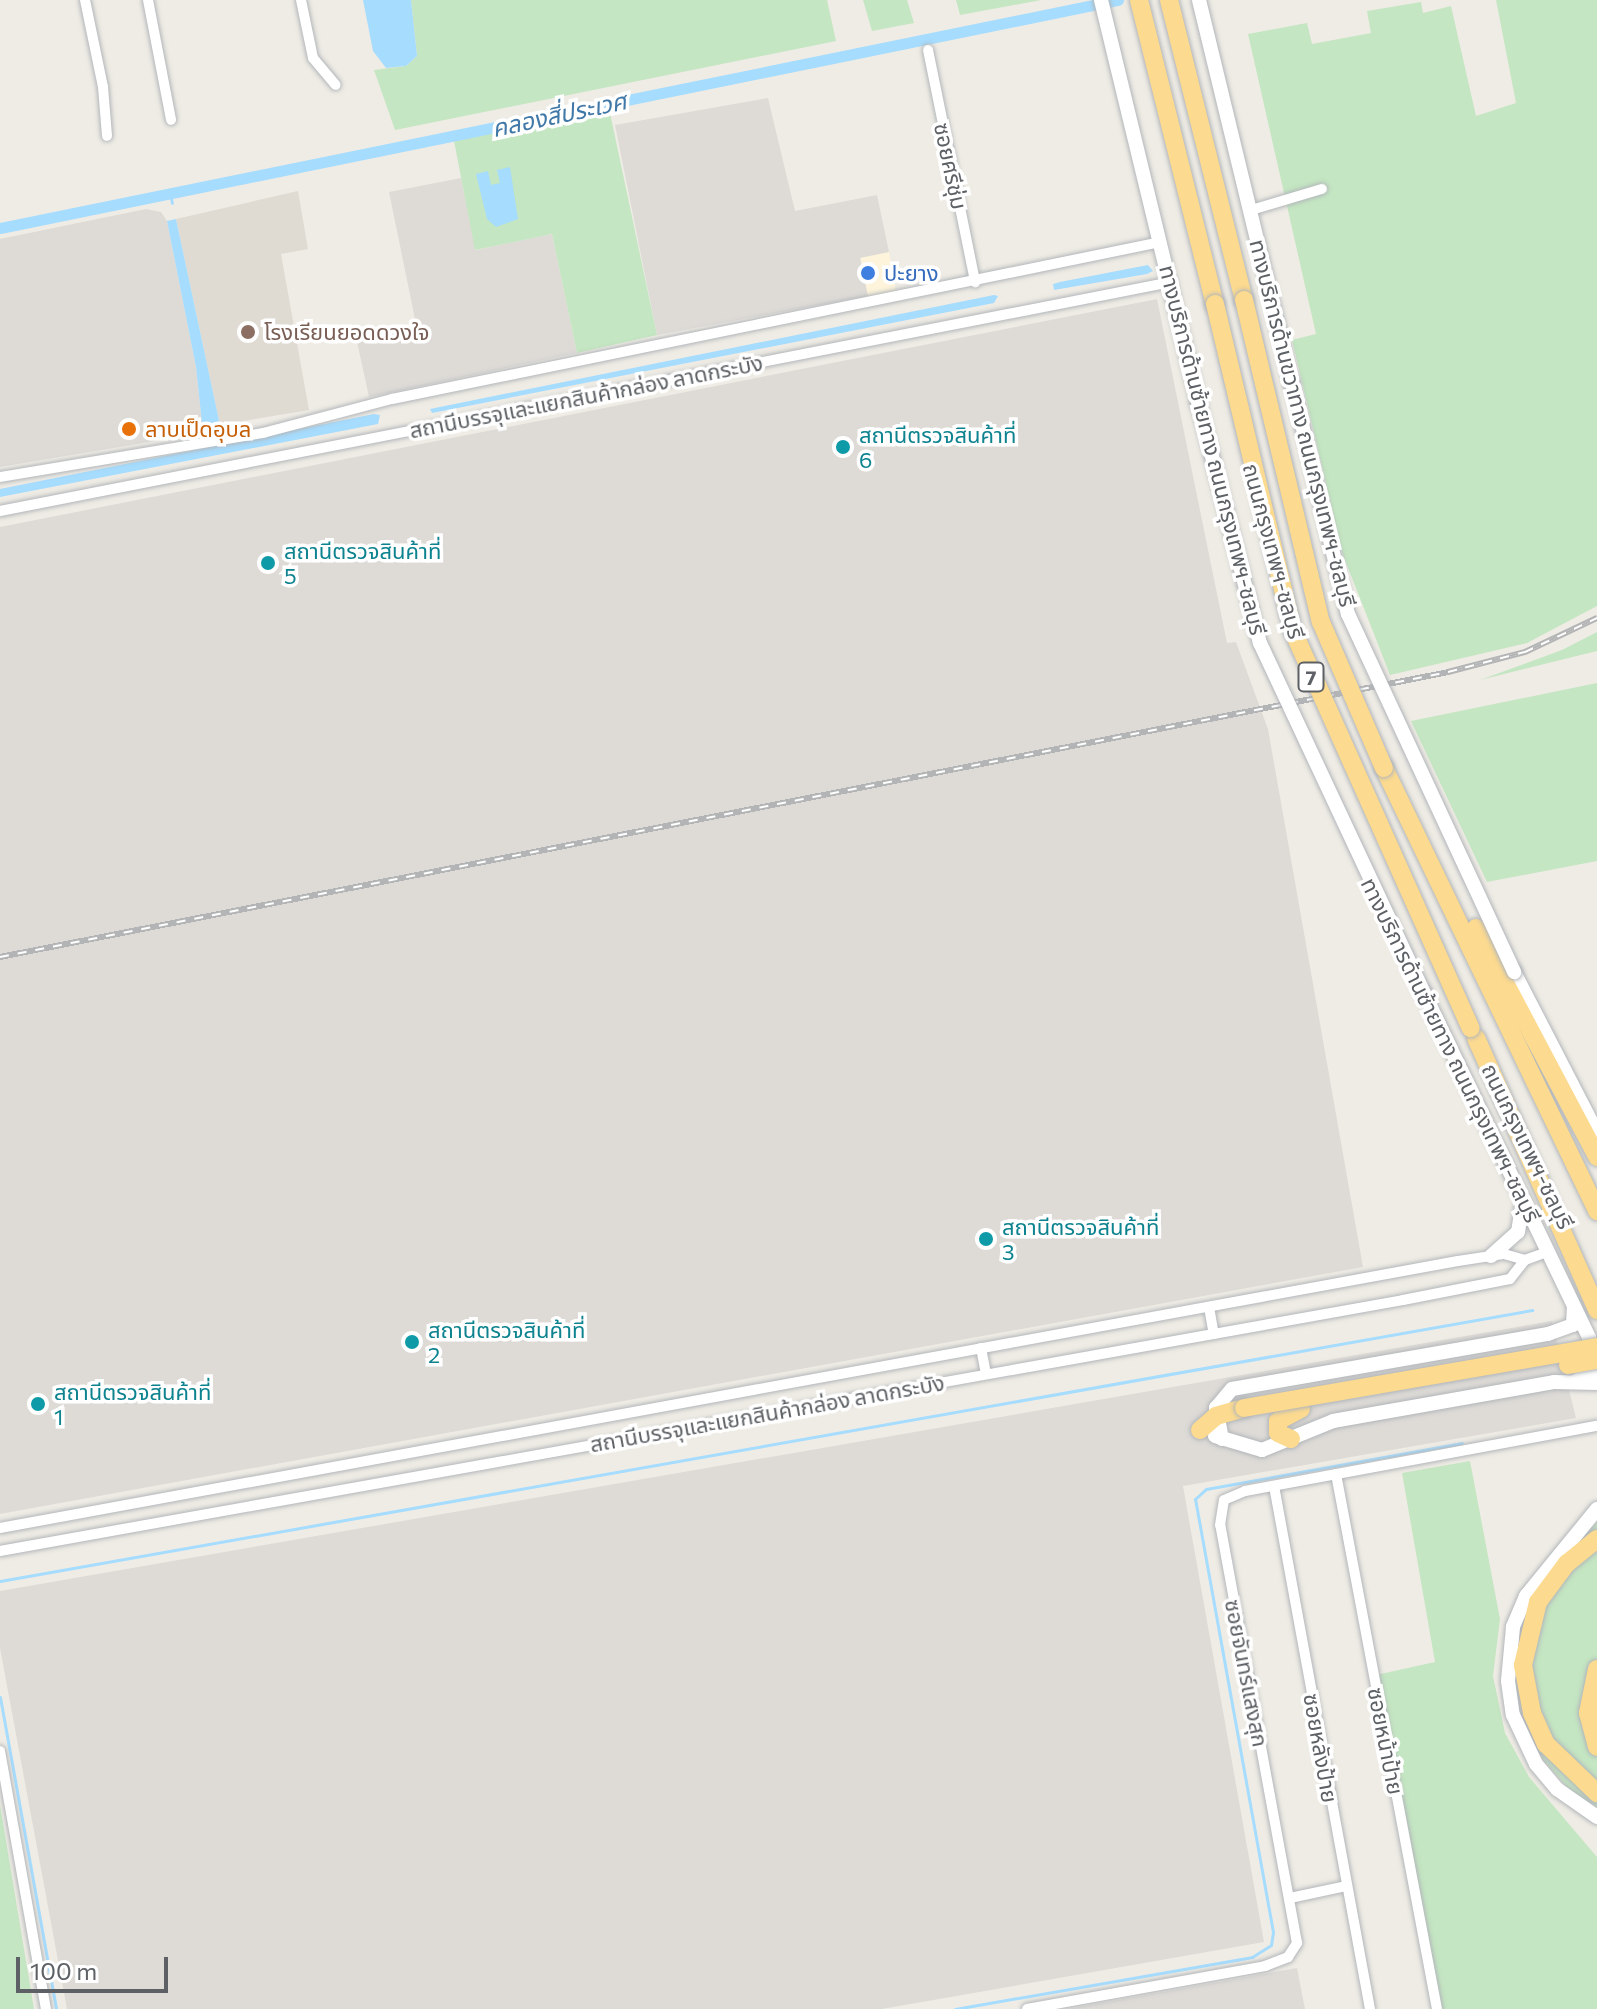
<!DOCTYPE html>
<html>
<head>
<meta charset="utf-8">
<style>
  body { margin:0 }
  #map { position:relative; width:1597px; height:2009px; overflow:hidden; background:#efece5; font-family:Commissioner,"Noto Sans Thai",sans-serif }
  div>[style] { position:absolute }
  .commercial>* { inset:0; background:#fdf4db; transform-origin:0 0 }
  .industrial>* { inset:0; background:#dedbd7 }
  .education>* { inset:0; background:#dfdbd3 }
  .green>* { inset:0; background:#c4e6c2 }
  .water>* { inset:0; background:#a6dcfe }
  .stream>* { height:3px; margin:-1.5px; padding:0 1.5px; transform-origin:1.5px; border-radius:1.5px; background:#a6dcfe }
  .canal>* { height:11px; margin:-5.5px; padding:0 5.5px; transform-origin:5.5px; border-radius:5.5px; background:#a6dcfe }
  .roads { filter:drop-shadow(0 0 2px #b2b6ba) drop-shadow(0 0 2px #b2b6ba) }
  .street>* { height:10px; margin:-5px; padding:0 5px; transform-origin:5px; border-radius:5px; background:#fff }
  .secondary>* { height:14px; margin:-7px; padding:0 7px; transform-origin:7px; border-radius:7px; background:#fff }
  .highway>* { height:18px; margin:-9px; padding:0 9px; transform-origin:9px; border-radius:9px; background:#fcda8f }
  .rail>* { height:6px; margin-top:-3px; transform-origin:0; background:repeating-linear-gradient(90deg,#fff 0 9px,#b3b4b5 0 18px); box-sizing:border-box; border-block:2px solid #b3b4b5 }
  .bridges { filter:drop-shadow(0 0 2px #b1b5ba) drop-shadow(0 0 2px #b1b5ba) }
  .secondary-bridge>* { height:14px; margin:-7px; padding:0 7px; transform-origin:7px; border-radius:7px; background:#fff }
  .highway-bridge>* { height:18px; margin:-9px; padding:0 9px; transform-origin:9px; border-radius:9px; background:#fcda8f }
  .dots>* { width:22px; height:22px; translate:-50% -50%; box-sizing:border-box; border:4px solid #fff; border-radius:50% }
  span { translate:-50% -50%; white-space:nowrap; text-align:center; line-height:1.15; -webkit-text-stroke:7px #fff; paint-order:stroke }
  .shield-label span { padding:2px 6px; background:#fff; border:2px solid; border-radius:6px; -webkit-text-stroke-width:0 }
  .shield-label { font-size:20px; color:#5d6165; font-weight:700 }
  .street-label { font-size:22px; color:#5d6165 }
  .shop-label { font-size:22px; color:#366cbe }
  .left { translate:0 -50%; text-align:left }
  .education-label { font-size:22px; color:#785e54 }
  .food-label { font-size:22px; color:#c56008 }
  .culture-label { font-size:22px; color:#0d838f }
  .water-label { font-size:24px; color:#4078a7; font-style:italic }
  .scale { position:absolute; left:16px; top:1957px; width:152px; height:36px; box-sizing:border-box; border:4px solid #5d6165; border-top:0; padding-left:10px; font-size:24px; line-height:28px; white-space:nowrap; color:#5d6165; -webkit-text-stroke:6px #fff; paint-order:stroke }
</style>
</head>
<body>
<div id="map">
  <div class="commercial">
    <div style="left:889px;top:252px;width:40px;height:29px;rotate:80deg"></div>
  </div>
  <div class="industrial">
    <div style="clip-path:polygon(768px 98px,795px 211px,877px 195px,889px 252px,860px 258px,868px 296px,657px 335px,615px 125px)"></div>
    <div style="clip-path:polygon(461px 178px,476px 250px,552px 234px,577px 353px,369px 397px,357px 342px,417px 329px,389px 192px)"></div>
    <div style="clip-path:polygon(146px 209px,161px 212px,167px 221px,196px 367px,203px 433px,0 467px,0 239px)"></div>
    <div style="clip-path:polygon(1157px 299px,1227px 643px,1236px 642px,1268px 729px,1363px 1267px,0 1514px,0 527px)"></div>
    <div style="clip-path:polygon(1552px 1321px,1576px 1418px,1183px 1486px,1264px 1942px,882px 2009px,67px 2009px,0 1648px,0 1591px)"></div>
    <div style="clip-path:polygon(1297px 1968px,1305px 2009px,1068px 2009px)"></div>
  </div>
  <div class="education">
    <div style="clip-path:polygon(298px 191px,308px 249px,281px 254px,309px 410px,220px 425px,176px 219px)"></div>
  </div>
  <div class="green">
    <div style="clip-path:polygon(411px 0,827px 0,836px 41px,395px 130px,374px 70px,406px 66px,417px 56px)"></div>
    <div style="clip-path:polygon(863px 0,907px 0,914px 23px,872px 31px)"></div>
    <div style="clip-path:polygon(956px 0,1041px 0,960px 15px)"></div>
    <div style="clip-path:polygon(1496px 0,1597px 0,1597px 606px,1527px 643px,1390px 675px,1343px 555px,1292px 340px,1316px 334px,1248px 34px,1307px 23px,1312px 44px,1371px 33px,1367px 11px,1421px 2px,1423px 13px,1451px 6px,1476px 116px,1516px 103px)"></div>
    <div style="clip-path:polygon(609px 108px,657px 335px,577px 353px,552px 234px,475px 250px,454px 141px)"></div>
    <div style="clip-path:polygon(1597px 632px,1597px 651px,1480px 680px,1562px 650px)"></div>
    <div style="clip-path:polygon(1597px 683px,1597px 861px,1487px 882px,1411px 721px)"></div>
    <div style="clip-path:polygon(1470px 1461px,1500px 1619px,1493px 1676px,1505px 1733px,1529px 1777px,1597px 1857px,1597px 2009px,1439px 2009px,1376px 1675px,1435px 1662px,1402px 1473px)"></div>
    <div style="clip-path:polygon(1597px 1522px,1597px 1807px,1571px 1791px,1543px 1760px,1523px 1721px,1514px 1667px,1522px 1619px,1569px 1550px)"></div>
    <div style="clip-path:polygon(0 1805px,34px 2009px,0 2009px)"></div>
  </div>
  <div class="water">
    <div style="clip-path:polygon(363px 0,411px 0,417px 56px,406px 66px,386px 68px,373px 51px)"></div>
    <div style="clip-path:polygon(510px 167px,518px 219px,496px 227px,487px 219px,476px 174px,488px 171px,491px 185px,500px 183px,497px 170px)"></div>
    <div style="clip-path:polygon(176px 219px,220px 425px,203px 433px,196px 367px,167px 221px)"></div>
    <div style="clip-path:polygon(1148px 265px,1153px 271px,1147px 274px,1054px 290px,1053px 284px,1060px 282px)"></div>
    <div style="clip-path:polygon(994px 295px,998px 296px,994px 303px,432px 413px,430px 409px)"></div>
    <div style="clip-path:polygon(374px 414px,380px 415px,378px 424px,0 497px,0 489px)"></div>
  </div>
  <div class="stream">
    <div style="left:170px;top:193px;width:10px;rotate:79deg"></div>
    <div style="left:0;top:1581px;width:1556px;rotate:-10.03deg"></div>
    <div style="left:0;top:1697px;width:317px;rotate:79.8deg"></div>
    <div style="left:955px;top:2009px;width:302px;rotate:-9.9deg"></div>
    <div style="left:1252px;top:1957px;width:22px;rotate:-32deg"></div>
    <div style="left:1271px;top:1945px;width:13px;rotate:-81deg"></div>
    <div style="left:1273px;top:1932px;width:440px;rotate:-100.2deg"></div>
    <div style="left:1195px;top:1499px;width:15px;rotate:-42deg"></div>
    <div style="left:1206px;top:1489px;width:260px;rotate:-10.2deg"></div>
  </div>
  <div class="canal">
    <div style="left:0;top:228px;width:1141px;rotate:-11.53deg"></div>
  </div>
  <div class="roads">
    <div class="street">
      <div style="left:85px;top:0;width:89px;rotate:78.3deg"></div>
      <div style="left:103px;top:87px;width:49px;rotate:85.3deg"></div>
      <div style="left:148px;top:0;width:122px;rotate:79.1deg"></div>
      <div style="left:301px;top:0;width:59px;rotate:78.3deg"></div>
      <div style="left:313px;top:58px;width:35px;rotate:50deg"></div>
      <div style="left:928px;top:50px;width:237px;rotate:78.5deg"></div>
      <div style="left:1251px;top:210px;width:74px;rotate:-16.5deg"></div>
      <div style="left:0;top:477px;width:267px;rotate:-9.5deg"></div>
      <div style="left:263px;top:433px;width:133px;rotate:-14.8deg"></div>
      <div style="left:392px;top:399px;width:785px;rotate:-11.54deg"></div>
      <div style="left:0;top:511px;width:1194px;rotate:-11.06deg"></div>
      <div style="left:1209px;top:1307px;width:27px;rotate:80deg"></div>
      <div style="left:981px;top:1348px;width:26px;rotate:79deg"></div>
      <div style="left:1336px;top:1474px;width:544px;rotate:79.31deg"></div>
      <div style="left:1274px;top:1486px;width:532px;rotate:79.6deg"></div>
      <div style="left:0;top:1528px;width:1482px;rotate:-10.38deg"></div>
      <div style="left:1458px;top:1261px;width:47px;rotate:-8.7deg"></div>
      <div style="left:1504px;top:1254px;width:22px;rotate:16deg"></div>
      <div style="left:1525px;top:1260px;width:23px;rotate:-20deg"></div>
      <div style="left:0;top:1551px;width:1425px;rotate:-10.14deg"></div>
      <div style="left:1403px;top:1300px;width:109px;rotate:-11.1deg"></div>
      <div style="left:1510px;top:1279px;width:24px;rotate:-52deg"></div>
      <div style="left:0;top:1751px;width:262px;rotate:79.9deg"></div>
      <div style="left:1290px;top:1898px;width:57px;rotate:-12.1deg"></div>
      <div style="left:1027px;top:2009px;width:242px;rotate:-10.2deg"></div>
      <div style="left:1265px;top:1966px;width:25px;rotate:-21deg"></div>
      <div style="left:1288px;top:1957px;width:17px;rotate:-57deg"></div>
      <div style="left:1297px;top:1943px;width:425px;rotate:-100.4deg"></div>
      <div style="left:1220px;top:1525px;width:25px;rotate:-81deg"></div>
      <div style="left:1224px;top:1500px;width:23px;rotate:-23deg"></div>
      <div style="left:1245px;top:1491px;width:358px;rotate:-10.5deg"></div>
    </div>
    <div class="secondary">
      <div style="left:1101px;top:0;width:414px;rotate:76.4deg"></div>
      <div style="left:1199px;top:0;width:394px;rotate:76.4deg"></div>
      <div style="left:1514px;top:972px;width:181px;rotate:62.7deg"></div>
      <div style="left:1424px;top:993px;width:382px;rotate:64.4deg"></div>
      <div style="left:1589px;top:1338px;width:34px;rotate:87deg"></div>
      <div style="left:1591px;top:1372px;width:17px;rotate:149deg"></div>
      <div style="left:1491px;top:1256px;width:36px;rotate:-42deg"></div>
      <div style="left:1518px;top:1232px;width:30px;rotate:-81deg"></div>
      <div style="left:1215px;top:1436px;width:49px;rotate:16.6deg"></div>
      <div style="left:1262px;top:1450px;width:77px;rotate:-22.2deg"></div>
      <div style="left:1333px;top:1421px;width:224px;rotate:-10deg"></div>
      <div style="left:1554px;top:1382px;width:43px;rotate:1.3deg"></div>
      <div style="left:1222px;top:1439px;width:32px;rotate:-101deg"></div>
      <div style="left:1216px;top:1408px;width:25px;rotate:-50deg"></div>
      <div style="left:1232px;top:1389px;width:321px;rotate:-9.9deg"></div>
      <div style="left:1548px;top:1334px;width:27px;rotate:-20deg"></div>
      <div style="left:1573px;top:1325px;width:18px;rotate:-87deg"></div>
      <div style="left:1597px;top:1509px;width:112px;rotate:129.2deg"></div>
      <div style="left:1526px;top:1596px;width:34px;rotate:113deg"></div>
      <div style="left:1513px;top:1627px;width:54px;rotate:95.3deg"></div>
      <div style="left:1508px;top:1681px;width:34px;rotate:82deg"></div>
      <div style="left:1513px;top:1715px;width:54px;rotate:64.9deg"></div>
      <div style="left:1536px;top:1764px;width:33px;rotate:50deg"></div>
      <div style="left:1557px;top:1789px;width:49px;rotate:35deg"></div>
    </div>
    <div class="highway">
      <div style="left:1139px;top:0;width:313px;rotate:76deg"></div>
      <div style="left:1169px;top:0;width:309px;rotate:76deg"></div>
      <div style="left:1384px;top:768px;width:492px;rotate:64.3deg"></div>
      <div style="left:1476px;top:928px;width:259px;rotate:62.1deg"></div>
      <div style="left:1476px;top:1038px;width:298px;rotate:66deg"></div>
      <div style="left:1200px;top:1430px;width:21px;rotate:-41deg"></div>
      <div style="left:1216px;top:1416px;width:29px;rotate:-16deg"></div>
      <div style="left:1291px;top:1439px;width:14px;rotate:-155deg"></div>
      <div style="left:1278px;top:1433px;width:12px;rotate:-90deg"></div>
      <div style="left:1278px;top:1421px;width:26px;rotate:-28deg"></div>
      <div style="left:1597px;top:1539px;width:38px;rotate:141deg"></div>
      <div style="left:1567px;top:1563px;width:49px;rotate:126.6deg"></div>
      <div style="left:1538px;top:1602px;width:65px;rotate:103.4deg"></div>
      <div style="left:1523px;top:1665px;width:49px;rotate:79.4deg"></div>
      <div style="left:1532px;top:1713px;width:34px;rotate:66deg"></div>
      <div style="left:1546px;top:1744px;width:71px;rotate:43.9deg"></div>
      <div style="left:1597px;top:1669px;width:45px;rotate:101.6deg"></div>
      <div style="left:1588px;top:1713px;width:35px;rotate:75deg"></div>
    </div>
  </div>
  <div class="rail">
    <div style="left:0;top:957px;width:1476px;rotate:-11.13deg"></div>
    <div style="left:1448px;top:672px;width:80px;rotate:-14.6deg"></div>
    <div style="left:1525px;top:652px;width:80px;rotate:-25.3deg"></div>
  </div>
  <div class="bridges">
    <div class="secondary-bridge">
      <div style="left:1292px;top:383px;width:238px;rotate:76.4deg"></div>
      <div style="left:1348px;top:614px;width:395px;rotate:65.1deg"></div>
      <div style="left:1198px;top:402px;width:249px;rotate:75.6deg"></div>
      <div style="left:1260px;top:643px;width:387px;rotate:64.9deg"></div>
    </div>
    <div class="highway-bridge">
      <div style="left:1244px;top:300px;width:331px;rotate:76.6deg"></div>
      <div style="left:1321px;top:622px;width:159px;rotate:66.7deg"></div>
      <div style="left:1215px;top:304px;width:336px;rotate:76.6deg"></div>
      <div style="left:1293px;top:631px;width:435px;rotate:65.9deg"></div>
      <div style="left:1568px;top:1365px;width:29px;rotate:-10deg"></div>
      <div style="left:1244px;top:1408px;width:358px;rotate:-9.8deg"></div>
    </div>
  </div>
  <div class="dots">
    <div style="left:868px;top:273px;background:#3f7fe0"></div>
    <div style="left:248px;top:332px;background:#8d6e63"></div>
    <div style="left:129px;top:429px;background:#e8710a"></div>
    <div style="left:843px;top:447px;background:#0f9aa8"></div>
    <div style="left:268px;top:563px;background:#0f9aa8"></div>
    <div style="left:986px;top:1239px;background:#0f9aa8"></div>
    <div style="left:412px;top:1342px;background:#0f9aa8"></div>
    <div style="left:38px;top:1404px;background:#0f9aa8"></div>
  </div>
  <div class="shield-label">
    <span style="left:1311px;top:677px">7</span>
  </div>
  <div class="street-label">
    <span style="left:951px;top:166px;rotate:78deg">ซอยศรีชุ่ม</span>
    <span style="left:586px;top:396px;rotate:-11deg">สถานีบรรจุและแยกสินค้ากล่อง ลาดกระบัง</span>
    <span style="left:1303px;top:423px;rotate:76deg">ทางบริการด้านขวาทาง ถนนกรุงเทพฯ-ชลบุรี</span>
    <span style="left:1213px;top:450px;rotate:76deg">ทางบริการด้านซ้ายทาง ถนนกรุงเทพฯ-ชลบุรี</span>
    <span style="left:1274px;top:551px;rotate:75deg">ถนนกรุงเทพฯ-ชลบุรี</span>
    <span style="left:1451px;top:1050px;rotate:64deg">ทางบริการด้านซ้ายทาง ถนนกรุงเทพฯ-ชลบุรี</span>
    <span style="left:1528px;top:1146px;rotate:64deg">ถนนกรุงเทพฯ-ชลบุรี</span>
    <span style="left:767px;top:1413px;rotate:-10deg">สถานีบรรจุและแยกสินค้ากล่อง ลาดกระบัง</span>
    <span style="left:1247px;top:1673px;rotate:79deg">ซอยจันทร์แสงสุก</span>
    <span style="left:1386px;top:1741px;rotate:79deg">ซอยหน้าป้าย</span>
    <span style="left:1321px;top:1748px;rotate:80deg">ซอยหลังป้าย</span>
  </div>
  <div class="shop-label">
    <span class="left" style="left:884px;top:273px">ปะยาง</span>
  </div>
  <div class="education-label">
    <span class="left" style="left:264px;top:332px">โรงเรียนยอดดวงใจ</span>
  </div>
  <div class="food-label">
    <span class="left" style="left:145px;top:429px">ลาบเป็ดอุบล</span>
  </div>
  <div class="culture-label">
    <span class="left" style="left:859px;top:447px">สถานีตรวจสินค้าที่<br>6</span>
    <span class="left" style="left:284px;top:563px">สถานีตรวจสินค้าที่<br>5</span>
    <span class="left" style="left:1002px;top:1239px">สถานีตรวจสินค้าที่<br>3</span>
    <span class="left" style="left:428px;top:1342px">สถานีตรวจสินค้าที่<br>2</span>
    <span class="left" style="left:54px;top:1404px">สถานีตรวจสินค้าที่<br>1</span>
  </div>
  <div class="water-label">
    <span style="left:559px;top:114px;rotate:-12deg">คลองสี่ประเวศ</span>
  </div>
  <div class="scale">100 m</div>
</div>
</body>
</html>
